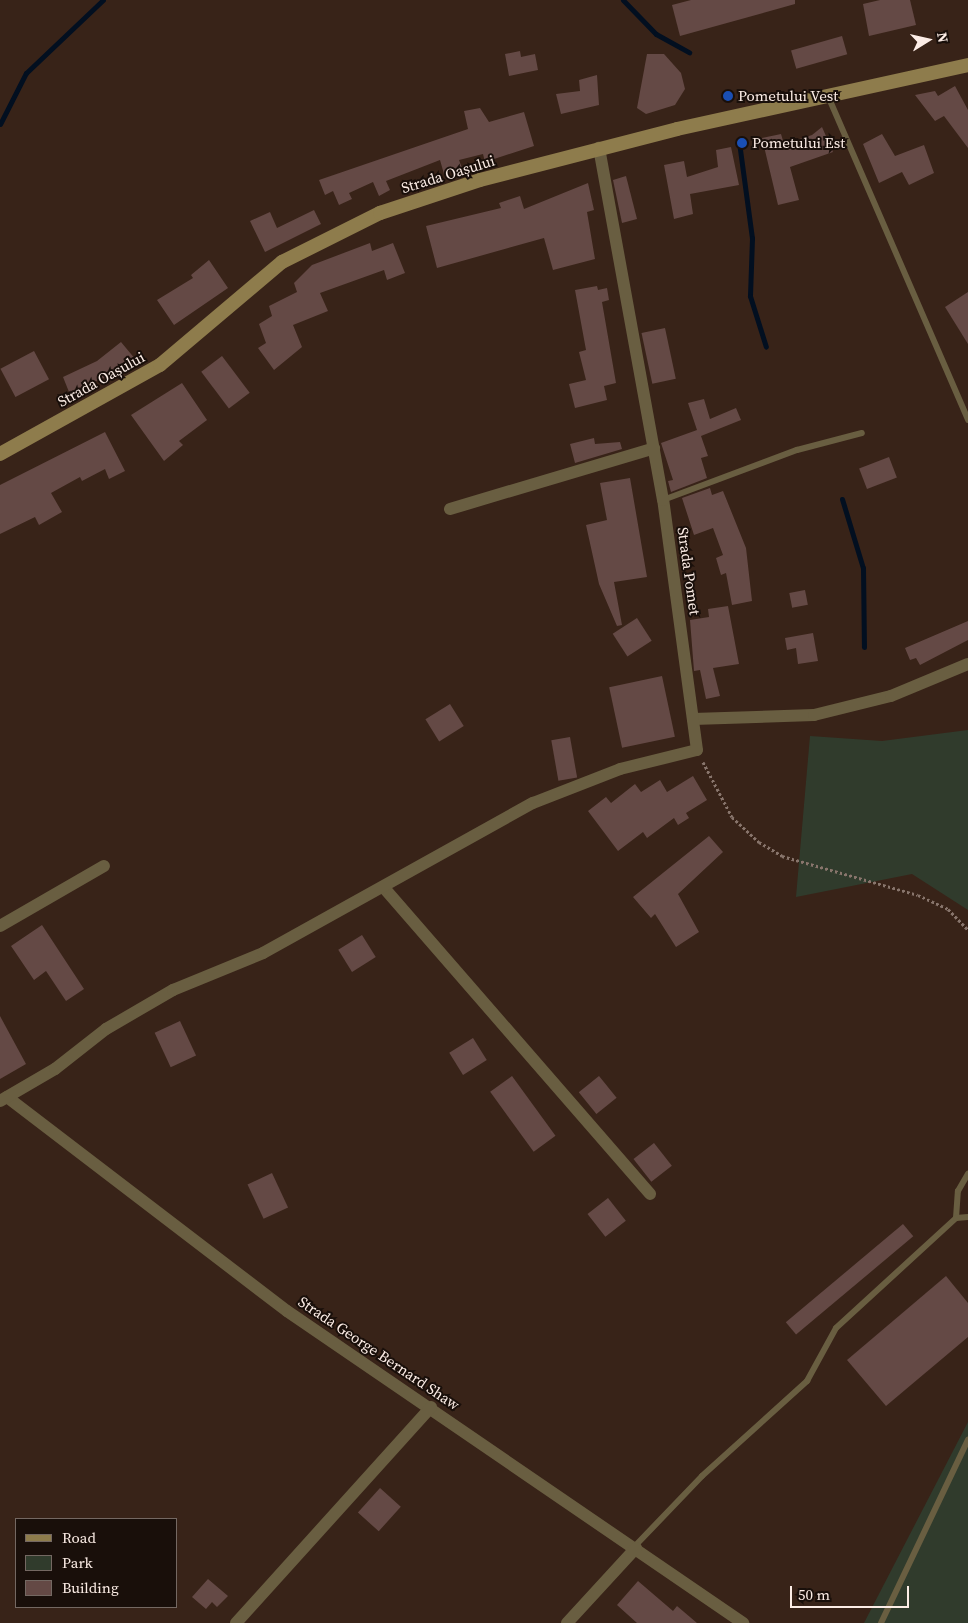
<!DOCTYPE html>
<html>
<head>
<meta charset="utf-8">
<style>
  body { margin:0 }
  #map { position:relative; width:968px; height:1623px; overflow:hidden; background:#382318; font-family:"Source Serif 4",serif }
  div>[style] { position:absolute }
  .green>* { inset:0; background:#303b2c }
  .stream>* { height:5px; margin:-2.5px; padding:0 2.5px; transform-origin:2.5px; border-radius:2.5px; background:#020f20 }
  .building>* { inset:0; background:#644945; transform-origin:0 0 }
  .path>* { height:3px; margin-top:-1.5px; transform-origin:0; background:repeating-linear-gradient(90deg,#88756c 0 2.5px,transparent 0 5px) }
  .service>* { height:6px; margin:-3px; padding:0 3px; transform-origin:3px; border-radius:3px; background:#695e41 }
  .minor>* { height:12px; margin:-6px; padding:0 6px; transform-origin:6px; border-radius:6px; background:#695e41 }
  .secondary>* { height:14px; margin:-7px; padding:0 7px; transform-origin:7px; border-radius:7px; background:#8e7c4c }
  .dots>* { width:14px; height:14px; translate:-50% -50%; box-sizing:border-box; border:2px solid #190f0a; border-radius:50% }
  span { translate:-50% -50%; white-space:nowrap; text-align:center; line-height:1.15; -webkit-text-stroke:4px #190f0a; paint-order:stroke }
  .poi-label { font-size:15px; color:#fcede6 }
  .left { translate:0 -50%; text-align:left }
  .street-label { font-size:15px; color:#fcede6 }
  .legend { position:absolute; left:15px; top:1518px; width:162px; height:90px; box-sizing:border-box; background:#190f0a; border:1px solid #746862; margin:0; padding:6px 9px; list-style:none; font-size:15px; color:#fcede6 }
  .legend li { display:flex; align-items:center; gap:10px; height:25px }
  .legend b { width:25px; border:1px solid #746862 }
  .north { position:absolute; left:903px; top:15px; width:50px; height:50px; -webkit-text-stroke:4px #190f0a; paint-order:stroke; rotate:80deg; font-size:14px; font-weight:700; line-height:20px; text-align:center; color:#fcede6 }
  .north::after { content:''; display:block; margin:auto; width:18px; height:22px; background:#fcede6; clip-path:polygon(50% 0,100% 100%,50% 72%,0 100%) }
  .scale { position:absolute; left:790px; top:1586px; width:119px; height:22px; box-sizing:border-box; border:2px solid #fcede6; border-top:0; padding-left:6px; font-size:15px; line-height:18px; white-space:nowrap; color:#fcede6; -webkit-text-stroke:4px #190f0a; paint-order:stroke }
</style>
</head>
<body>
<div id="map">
  <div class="green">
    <div style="clip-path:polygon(968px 730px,968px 910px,912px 874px,796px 897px,810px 736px,882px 741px)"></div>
    <div style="clip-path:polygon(968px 1422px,968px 1623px,864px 1623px)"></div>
  </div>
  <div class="stream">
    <div style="left:623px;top:0;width:47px;rotate:45.9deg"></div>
    <div style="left:656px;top:34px;width:38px;rotate:29deg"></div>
    <div style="left:0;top:124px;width:57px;rotate:-63deg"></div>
    <div style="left:26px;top:73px;width:106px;rotate:-43.5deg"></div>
    <div style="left:739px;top:142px;width:97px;rotate:82.3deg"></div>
    <div style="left:752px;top:238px;width:58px;rotate:92deg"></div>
    <div style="left:750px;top:296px;width:53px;rotate:72.6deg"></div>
    <div style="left:842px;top:499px;width:72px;rotate:73.1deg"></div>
    <div style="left:863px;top:568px;width:79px;rotate:89.3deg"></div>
  </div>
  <div class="building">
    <div style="clip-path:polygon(691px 0,795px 0,795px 4px,680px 36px,672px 5px)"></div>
    <div style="clip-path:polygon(880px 0,910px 0,916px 25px,869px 36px,863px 4px)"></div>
    <div style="left:842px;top:36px;width:19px;height:53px;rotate:74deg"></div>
    <div style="clip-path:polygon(520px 51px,521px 57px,535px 54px,538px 70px,509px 76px,505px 54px)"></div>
    <div style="clip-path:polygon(647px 54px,664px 54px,681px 73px,685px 89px,675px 105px,646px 114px,637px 108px)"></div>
    <div style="clip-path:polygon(597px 75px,599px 105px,561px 114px,556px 94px,580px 91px,579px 80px)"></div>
    <div style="clip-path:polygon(955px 86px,968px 110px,968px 148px,944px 116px,935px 121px,915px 95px,935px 91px,938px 96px)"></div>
    <div style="clip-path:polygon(480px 108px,489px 122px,524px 112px,534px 146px,485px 162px,483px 154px,459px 160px,462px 168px,444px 174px,440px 160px,386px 181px,390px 190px,379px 196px,373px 182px,349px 193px,352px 199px,339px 205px,333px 191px,325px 195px,319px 180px,468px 129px,464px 111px)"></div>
    <div style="clip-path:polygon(822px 127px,833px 152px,790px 167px,799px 200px,778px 205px,762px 138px,781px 134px,784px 144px,812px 135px)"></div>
    <div style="clip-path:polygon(882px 134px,895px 156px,924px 145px,934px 173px,909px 185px,902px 172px,879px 183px,863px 144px)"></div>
    <div style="clip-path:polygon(731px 147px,739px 185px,690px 194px,693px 214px,674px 219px,664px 165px,684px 161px,687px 177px,718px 167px,716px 150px)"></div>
    <div style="clip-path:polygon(626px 176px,637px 219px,622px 223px,613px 180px)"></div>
    <div style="clip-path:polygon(588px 183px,594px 210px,587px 212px,595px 259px,553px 270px,544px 238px,437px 268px,426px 226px,501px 208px,499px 203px,520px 196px,524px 209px)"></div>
    <div style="clip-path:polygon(314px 210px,321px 224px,265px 252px,250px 221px,270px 212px,277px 228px)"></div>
    <div style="clip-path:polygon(370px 243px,372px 251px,393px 243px,405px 273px,387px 280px,384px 270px,320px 293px,328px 311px,293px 325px,302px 347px,274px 370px,258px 348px,266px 343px,259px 324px,272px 316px,269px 306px,297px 292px,294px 283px,312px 265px)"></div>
    <div style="clip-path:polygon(209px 260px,228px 288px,174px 325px,157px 300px,193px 278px,191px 275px)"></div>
    <div style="clip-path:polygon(597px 286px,598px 290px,607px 288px,609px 300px,602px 302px,616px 383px,604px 386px,607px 400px,575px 408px,569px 384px,586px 380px,579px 352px,586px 350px,575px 290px)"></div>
    <div style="clip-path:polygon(968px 292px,968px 344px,945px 307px)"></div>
    <div style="left:665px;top:328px;width:52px;height:24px;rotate:78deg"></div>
    <div style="clip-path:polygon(121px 342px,136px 360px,117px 373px,69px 392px,63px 377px,97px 361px)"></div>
    <div style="left:34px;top:351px;width:32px;height:38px;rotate:62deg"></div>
    <div style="left:222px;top:356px;width:46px;height:26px;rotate:53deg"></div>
    <div style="clip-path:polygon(182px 383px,207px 420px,179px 441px,183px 445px,164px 461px,131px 415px)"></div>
    <div style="clip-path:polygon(704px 399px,710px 419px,736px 408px,741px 420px,701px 436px,708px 456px,701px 458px,707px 478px,671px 492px,668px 481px,673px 480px,661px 443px,697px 430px,688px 403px)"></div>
    <div style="clip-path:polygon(105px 432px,125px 471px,109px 479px,105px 469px,82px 481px,80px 477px,51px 493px,62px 512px,39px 525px,35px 517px,0 534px,0 485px)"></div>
    <div style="clip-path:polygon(594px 438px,595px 444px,620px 442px,622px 449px,575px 463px,570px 444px)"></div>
    <div style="left:889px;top:457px;width:22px;height:32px;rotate:69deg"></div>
    <div style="clip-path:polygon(630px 478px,647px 577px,614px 582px,622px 625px,617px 626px,599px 584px,586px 525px,607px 520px,600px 483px)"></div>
    <div style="clip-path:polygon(710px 488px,712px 495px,723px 491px,746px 548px,752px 601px,732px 605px,726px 573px,721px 575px,716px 558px,723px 555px,713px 528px,694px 535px,682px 498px)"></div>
    <div style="left:805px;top:590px;width:15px;height:16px;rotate:79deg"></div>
    <div style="clip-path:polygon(728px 606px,739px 664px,713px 668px,720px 696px,706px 699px,700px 670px,694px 671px,690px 620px,709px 617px,708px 609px)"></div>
    <div style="left:637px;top:618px;width:27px;height:29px;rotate:57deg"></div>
    <div style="clip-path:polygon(968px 621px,968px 640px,920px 665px,916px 658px,910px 660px,905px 648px)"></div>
    <div style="clip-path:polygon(813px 633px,818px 661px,798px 664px,796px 648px,787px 650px,785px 638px)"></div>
    <div style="left:662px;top:676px;width:62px;height:54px;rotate:78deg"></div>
    <div style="left:450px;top:704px;width:26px;height:29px;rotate:58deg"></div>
    <div style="left:570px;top:737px;width:41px;height:19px;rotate:80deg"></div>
    <div style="clip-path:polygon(693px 776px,707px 800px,686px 813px,689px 818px,678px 825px,674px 818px,647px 838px,643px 832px,618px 851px,588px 811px,606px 797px,611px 803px,635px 784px,641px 792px,660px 780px,667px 792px)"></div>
    <div style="clip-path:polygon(709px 836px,723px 852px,678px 894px,699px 932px,676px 947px,655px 914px,651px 918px,633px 897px)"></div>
    <div style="clip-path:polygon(42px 925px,84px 989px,66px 1001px,46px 971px,34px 980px,11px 946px)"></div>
    <div style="left:362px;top:935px;width:26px;height:28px;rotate:58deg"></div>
    <div style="clip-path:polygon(0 1016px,26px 1064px,0 1079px)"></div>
    <div style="left:180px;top:1021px;width:38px;height:28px;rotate:65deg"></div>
    <div style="left:473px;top:1038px;width:26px;height:28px;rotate:58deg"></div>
    <div style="left:512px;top:1076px;width:74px;height:27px;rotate:54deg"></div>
    <div style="left:599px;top:1076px;width:28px;height:26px;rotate:51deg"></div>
    <div style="left:654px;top:1143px;width:29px;height:26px;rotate:52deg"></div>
    <div style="left:272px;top:1173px;width:38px;height:27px;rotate:65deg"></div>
    <div style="left:608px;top:1198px;width:29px;height:26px;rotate:52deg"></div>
    <div style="left:903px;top:1224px;width:16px;height:153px;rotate:50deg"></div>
    <div style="clip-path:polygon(946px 1276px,968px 1303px,968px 1337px,886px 1406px,847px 1360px)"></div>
    <div style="left:380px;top:1488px;width:28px;height:33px;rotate:42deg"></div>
    <div style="clip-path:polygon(208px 1579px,228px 1596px,217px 1607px,212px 1602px,206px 1609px,192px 1597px)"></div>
    <div style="clip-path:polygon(638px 1581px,673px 1611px,677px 1606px,697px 1623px,637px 1623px,617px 1605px)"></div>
  </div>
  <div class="path">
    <div style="left:703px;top:762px;width:62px;rotate:62.2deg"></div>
    <div style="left:732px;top:817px;width:37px;rotate:43deg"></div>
    <div style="left:759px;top:842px;width:27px;rotate:31deg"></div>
    <div style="left:782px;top:856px;width:141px;rotate:16deg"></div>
    <div style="left:918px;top:895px;width:33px;rotate:25deg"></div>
    <div style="left:948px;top:909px;width:29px;rotate:46deg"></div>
  </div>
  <div class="service">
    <div style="left:828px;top:96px;width:353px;rotate:66.6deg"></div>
    <div style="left:663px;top:500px;width:143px;rotate:-20.5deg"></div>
    <div style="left:797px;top:450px;width:67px;rotate:-14.7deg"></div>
    <div style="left:956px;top:1218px;width:27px;rotate:-86deg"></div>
    <div style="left:958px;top:1191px;width:20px;rotate:-60deg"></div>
    <div style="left:634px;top:1547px;width:98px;rotate:-46.2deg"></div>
    <div style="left:702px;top:1476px;width:142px;rotate:-42.1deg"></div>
    <div style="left:807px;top:1381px;width:60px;rotate:-61.3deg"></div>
    <div style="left:836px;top:1328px;width:163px;rotate:-42.5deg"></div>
    <div style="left:956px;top:1218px;width:12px;rotate:-5deg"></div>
    <div style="left:881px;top:1623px;width:203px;rotate:-64.6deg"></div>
  </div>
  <div class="minor">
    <div style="left:450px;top:509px;width:213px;rotate:-16.6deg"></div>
    <div style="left:693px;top:719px;width:121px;rotate:-1.9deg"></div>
    <div style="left:814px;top:715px;width:79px;rotate:-13.9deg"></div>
    <div style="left:891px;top:696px;width:83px;rotate:-22.6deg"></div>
    <div style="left:385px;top:889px;width:404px;rotate:49deg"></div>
    <div style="left:0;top:926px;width:120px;rotate:-30deg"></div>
    <div style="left:7px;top:1097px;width:352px;rotate:37.4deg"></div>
    <div style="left:287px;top:1311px;width:553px;rotate:34.38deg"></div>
    <div style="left:0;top:1101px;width:64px;rotate:-30.2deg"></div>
    <div style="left:55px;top:1069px;width:65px;rotate:-38.1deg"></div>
    <div style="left:106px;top:1029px;width:78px;rotate:-30.2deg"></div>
    <div style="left:173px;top:990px;width:97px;rotate:-22.3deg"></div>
    <div style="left:263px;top:953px;width:309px;rotate:-29.1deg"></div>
    <div style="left:533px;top:803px;width:93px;rotate:-21.3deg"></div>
    <div style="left:620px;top:769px;width:79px;rotate:-13.9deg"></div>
    <div style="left:697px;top:750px;width:252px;rotate:-97.7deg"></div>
    <div style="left:663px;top:500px;width:358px;rotate:-100.3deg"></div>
    <div style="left:236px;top:1623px;width:291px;rotate:-47.9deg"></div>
    <div style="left:567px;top:1623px;width:102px;rotate:-47.4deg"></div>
  </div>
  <div class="secondary">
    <div style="left:0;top:454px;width:183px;rotate:-29.1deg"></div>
    <div style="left:160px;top:365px;width:160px;rotate:-40.2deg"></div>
    <div style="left:282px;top:262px;width:110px;rotate:-26.6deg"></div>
    <div style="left:380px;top:213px;width:105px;rotate:-18.3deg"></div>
    <div style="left:480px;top:180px;width:203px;rotate:-14.5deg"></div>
    <div style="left:677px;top:129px;width:298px;rotate:-12.4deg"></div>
  </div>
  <div class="dots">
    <div style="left:728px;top:96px;background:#1a4fb4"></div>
    <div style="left:742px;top:143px;background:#1a4fb4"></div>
  </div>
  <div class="poi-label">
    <span class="left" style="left:738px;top:96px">Pometului Vest</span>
    <span class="left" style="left:752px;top:143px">Pometului Est</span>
  </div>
  <div class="street-label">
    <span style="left:448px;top:174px;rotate:-17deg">Strada Oașului</span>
    <span style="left:101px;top:379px;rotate:-29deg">Strada Oașului</span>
    <span style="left:689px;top:571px;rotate:82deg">Strada Pomet</span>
    <span style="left:379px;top:1353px;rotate:34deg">Strada George Bernard Shaw</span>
  </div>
  <ul class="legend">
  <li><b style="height:6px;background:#8e7c4c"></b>Road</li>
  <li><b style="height:14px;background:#303b2c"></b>Park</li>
  <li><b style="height:14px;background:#644945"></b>Building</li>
  </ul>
  <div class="north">N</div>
  <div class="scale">50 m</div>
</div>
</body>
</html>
